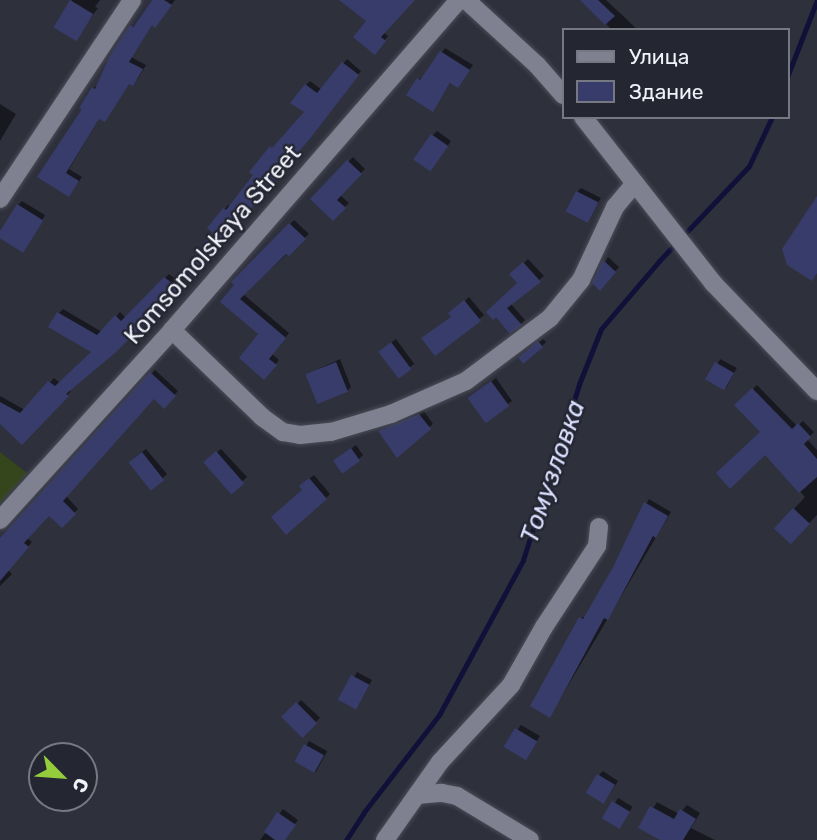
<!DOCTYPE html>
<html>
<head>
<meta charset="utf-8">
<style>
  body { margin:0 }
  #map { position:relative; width:817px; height:840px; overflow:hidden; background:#2e303c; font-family:Rubik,sans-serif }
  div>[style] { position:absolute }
  .green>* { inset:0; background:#35461d }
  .shadow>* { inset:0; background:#0007; transform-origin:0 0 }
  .stream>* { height:5px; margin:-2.5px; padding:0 2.5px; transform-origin:2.5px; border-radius:2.5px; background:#111039 }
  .building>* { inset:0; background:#383c6a; transform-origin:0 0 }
  .roads { filter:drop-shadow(0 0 2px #4b4d57) drop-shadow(0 0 2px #4b4d57) }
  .street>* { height:18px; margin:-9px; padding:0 9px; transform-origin:9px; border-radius:9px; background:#7f8190 }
  .secondary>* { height:18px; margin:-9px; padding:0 9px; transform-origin:9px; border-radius:9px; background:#7f8190 }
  span { translate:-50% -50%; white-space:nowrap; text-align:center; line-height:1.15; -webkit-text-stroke:5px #242632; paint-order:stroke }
  .street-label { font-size:24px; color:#f1f3fb }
  .water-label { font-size:26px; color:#dadffe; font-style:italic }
  .legend { position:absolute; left:562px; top:28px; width:228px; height:91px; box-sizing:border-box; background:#242632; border:2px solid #767882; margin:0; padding:9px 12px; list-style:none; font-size:21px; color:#f1f3fb }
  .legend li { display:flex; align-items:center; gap:14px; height:35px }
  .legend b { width:35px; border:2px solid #767882 }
  .north { position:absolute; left:28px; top:742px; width:70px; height:70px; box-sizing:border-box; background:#242632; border:2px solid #767882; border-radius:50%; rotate:115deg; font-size:19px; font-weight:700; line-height:28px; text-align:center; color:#f1f3fb }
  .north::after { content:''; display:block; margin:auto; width:24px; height:32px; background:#95cc3b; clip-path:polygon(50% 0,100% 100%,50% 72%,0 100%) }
</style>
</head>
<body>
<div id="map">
  <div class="green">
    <div style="clip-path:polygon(0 452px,27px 473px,0 503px)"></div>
  </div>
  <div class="shadow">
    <div style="clip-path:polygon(72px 0,100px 0,95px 7px,98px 8px,75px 39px,56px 28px)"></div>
    <div style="clip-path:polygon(152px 0,175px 0,159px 21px,152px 24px,131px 57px,146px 65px,137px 80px,133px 84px,129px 82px,100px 117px,69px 169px,82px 177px,73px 190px,39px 177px,84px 109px,93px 88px,99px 85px,110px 58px)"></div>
    <div style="clip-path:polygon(389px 0,413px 0,384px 33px,388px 36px,375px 52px)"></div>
    <div style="clip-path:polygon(583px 0,606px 0,638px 30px,612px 30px)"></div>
    <div style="clip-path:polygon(445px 48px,473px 65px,458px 86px,451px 82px,436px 106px,419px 79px,425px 77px)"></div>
    <div style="clip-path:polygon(347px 59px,361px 71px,216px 248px,219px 250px,204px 268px,202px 265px,225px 209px,228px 205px,231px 207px,306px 112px,306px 85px,310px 81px,322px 90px)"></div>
    <div style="clip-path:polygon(0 104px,16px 114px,0 141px)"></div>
    <div style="clip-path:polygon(437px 131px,451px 141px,434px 165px,433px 135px)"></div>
    <div style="clip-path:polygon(353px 157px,365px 169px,340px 195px,349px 203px,333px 218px,312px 199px)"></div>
    <div style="clip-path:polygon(581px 188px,601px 198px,587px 221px,577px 192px)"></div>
    <div style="clip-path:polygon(22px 201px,45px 215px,25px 249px,18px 205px)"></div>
    <div style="clip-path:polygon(294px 220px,309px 234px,243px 294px,289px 333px,272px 354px,279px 360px,268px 374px,260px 333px,222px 301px,236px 285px,233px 282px)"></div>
    <div style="clip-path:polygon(608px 257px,619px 267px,604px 284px,594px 282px)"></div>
    <div style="clip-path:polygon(528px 259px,544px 276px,511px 304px,525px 320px,521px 324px,497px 315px,519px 283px,512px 274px)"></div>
    <div style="clip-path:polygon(169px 274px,182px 284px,143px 325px,69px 390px,71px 391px,22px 442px,0 422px,0 396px,25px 410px,54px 378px,60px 383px,94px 351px,59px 313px,63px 309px,102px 332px,120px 312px,126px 318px)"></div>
    <div style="clip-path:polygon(469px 297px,484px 315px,436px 354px,453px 316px,451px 314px)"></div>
    <div style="left:396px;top:339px;width:31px;height:20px;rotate:54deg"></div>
    <div style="clip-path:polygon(543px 339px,546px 342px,542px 346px,523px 353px)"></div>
    <div style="clip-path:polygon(340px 359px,351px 387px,347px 391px,307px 374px)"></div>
    <div style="left:720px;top:359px;width:19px;height:22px;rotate:28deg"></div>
    <div style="clip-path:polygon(155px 370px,178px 391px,164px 406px,154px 397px,66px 496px,78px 509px,62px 525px,49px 514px,27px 538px,32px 542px,8px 570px,12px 574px,0 586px,0 541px)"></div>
    <div style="clip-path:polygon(496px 378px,512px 401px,486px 420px,475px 394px)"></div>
    <div style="clip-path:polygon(757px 385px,797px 426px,803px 421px,814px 432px,807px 439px,817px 450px,817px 515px,791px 542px,776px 528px,805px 497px,765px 453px,762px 432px,736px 405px)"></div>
    <div style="clip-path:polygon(424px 411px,433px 424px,397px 455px,381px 431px)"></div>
    <div style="clip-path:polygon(356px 445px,363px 455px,359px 459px,340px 457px)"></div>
    <div style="clip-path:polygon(146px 449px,167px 474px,152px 488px,134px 458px)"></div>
    <div style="clip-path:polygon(221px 449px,247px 477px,230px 493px,209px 459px)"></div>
    <div style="clip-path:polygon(314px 475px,330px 494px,326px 498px,304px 490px,305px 482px)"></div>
    <div style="clip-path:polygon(649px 499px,671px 512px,550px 716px,581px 618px,587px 616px)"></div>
    <div style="left:357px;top:672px;width:17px;height:32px;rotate:28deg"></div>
    <div style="left:301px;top:700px;width:26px;height:24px;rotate:43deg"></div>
    <div style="clip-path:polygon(521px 725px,540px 736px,529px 754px,506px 746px)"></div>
    <div style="left:309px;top:741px;width:21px;height:24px;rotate:29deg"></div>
    <div style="clip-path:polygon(603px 771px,618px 781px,607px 798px,599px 775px)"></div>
    <div style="left:618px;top:798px;width:17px;height:24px;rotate:31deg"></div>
    <div style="clip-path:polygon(657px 802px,679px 814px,687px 805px,700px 813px,691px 828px,715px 840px,663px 840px,641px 827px)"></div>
    <div style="clip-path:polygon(283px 809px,298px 820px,283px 840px,260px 840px)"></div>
  </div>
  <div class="stream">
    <div style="left:787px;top:77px;width:83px;rotate:-68.7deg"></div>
    <div style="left:346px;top:840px;width:33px;rotate:-57deg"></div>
    <div style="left:364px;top:812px;width:123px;rotate:-52.3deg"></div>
    <div style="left:439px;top:715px;width:176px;rotate:-61.5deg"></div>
    <div style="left:523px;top:560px;width:185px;rotate:-72.3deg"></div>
    <div style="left:579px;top:384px;width:59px;rotate:-68.2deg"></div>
    <div style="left:601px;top:329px;width:89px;rotate:-49.5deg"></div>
    <div style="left:659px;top:261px;width:131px;rotate:-46.5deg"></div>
    <div style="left:749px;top:166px;width:54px;rotate:-64.9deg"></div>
  </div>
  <div class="building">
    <div style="left:70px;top:0;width:27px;height:32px;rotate:31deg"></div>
    <div style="clip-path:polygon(152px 0,164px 0,172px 5px,155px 28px,152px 25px,129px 62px,143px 69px,133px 86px,129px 84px,105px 122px,99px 119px,66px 173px,79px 181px,69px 197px,37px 177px,82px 109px,79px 108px,92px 87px,95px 89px,109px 57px,130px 25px,133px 27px)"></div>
    <div style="clip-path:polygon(339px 0,415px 0,381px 37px,386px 41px,375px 55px,353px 37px,366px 21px)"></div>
    <div style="clip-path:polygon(580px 0,598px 0,615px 16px,605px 25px)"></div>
    <div style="clip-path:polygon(440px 51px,470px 70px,458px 88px,450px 83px,433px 112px,406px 95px,417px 78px,420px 80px)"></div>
    <div style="clip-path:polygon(342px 62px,359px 75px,312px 136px,214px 252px,217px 254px,189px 282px,181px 275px,212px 232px,207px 228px,223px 208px,226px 210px,253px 175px,249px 172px,270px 146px,272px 148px,304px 112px,290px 103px,305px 84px,317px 93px)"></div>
    <div style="left:431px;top:134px;width:21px;height:31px;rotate:35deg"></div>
    <div style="clip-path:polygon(347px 160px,362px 174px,337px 200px,346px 208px,333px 221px,310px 199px)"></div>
    <div style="left:576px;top:191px;width:25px;height:23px;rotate:27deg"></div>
    <div style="clip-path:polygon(817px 196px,817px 273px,812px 281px,787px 265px,782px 249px)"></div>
    <div style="left:17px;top:204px;width:31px;height:38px;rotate:32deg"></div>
    <div style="clip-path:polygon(289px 223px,306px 239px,289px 256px,286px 254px,240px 299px,286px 338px,269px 359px,277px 365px,264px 380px,239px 358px,258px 334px,220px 302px,234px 285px,231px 282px)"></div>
    <div style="clip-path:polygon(603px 260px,616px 272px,600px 291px,592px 283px)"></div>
    <div style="clip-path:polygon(523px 262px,541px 282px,507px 308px,522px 325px,510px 334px,496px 317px,493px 320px,486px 312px,517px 283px,509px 274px)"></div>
    <div style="clip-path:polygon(164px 277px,180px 289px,115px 353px,66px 394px,69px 396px,22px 445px,0 424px,0 402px,20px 413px,48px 381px,55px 386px,91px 352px,48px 327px,57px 312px,97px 335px,115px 315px,121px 321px)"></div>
    <div style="clip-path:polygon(464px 300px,481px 321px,435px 356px,421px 338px,451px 317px,448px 313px)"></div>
    <div style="left:538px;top:341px;width:8px;height:26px;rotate:50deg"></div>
    <div style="left:391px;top:342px;width:34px;height:16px;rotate:53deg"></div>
    <div style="left:336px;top:362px;width:32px;height:33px;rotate:68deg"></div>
    <div style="left:715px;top:362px;width:22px;height:20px;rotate:30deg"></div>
    <div style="clip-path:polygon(150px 372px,176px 396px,164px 409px,154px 399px,63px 501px,76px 514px,62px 528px,49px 516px,24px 543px,29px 547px,0 581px,0 538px)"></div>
    <div style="left:491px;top:381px;width:31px;height:29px;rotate:54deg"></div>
    <div style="clip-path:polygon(752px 388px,792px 429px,798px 423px,811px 437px,804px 444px,817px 459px,817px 477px,799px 493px,765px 455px,730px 489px,716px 473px,760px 432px,734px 405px)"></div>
    <div style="clip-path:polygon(419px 414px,431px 429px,397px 458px,378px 431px)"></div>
    <div style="left:351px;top:448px;width:16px;height:22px;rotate:55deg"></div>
    <div style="left:216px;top:451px;width:43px;height:17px;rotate:49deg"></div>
    <div style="left:142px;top:452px;width:36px;height:17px;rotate:52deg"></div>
    <div style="clip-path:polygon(309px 478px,327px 499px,286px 535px,271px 517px,302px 490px,299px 486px)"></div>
    <div style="clip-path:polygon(644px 502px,668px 516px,656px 538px,653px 536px,608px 620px,604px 618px,550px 718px,530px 706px,579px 617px,583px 619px,613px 567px)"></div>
    <div style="left:793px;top:508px;width:23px;height:28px;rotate:43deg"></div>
    <div style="left:351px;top:675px;width:21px;height:28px;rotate:28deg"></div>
    <div style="left:296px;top:702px;width:30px;height:21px;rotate:45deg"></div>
    <div style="left:515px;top:728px;width:26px;height:22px;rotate:31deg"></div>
    <div style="left:304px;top:744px;width:23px;height:20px;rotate:29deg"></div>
    <div style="left:597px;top:774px;width:21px;height:22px;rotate:31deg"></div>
    <div style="left:612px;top:801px;width:21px;height:20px;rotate:31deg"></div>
    <div style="clip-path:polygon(650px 806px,674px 819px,680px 809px,696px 819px,683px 840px,660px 840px,638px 828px)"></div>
    <div style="clip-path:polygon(277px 812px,296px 825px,285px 840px,275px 840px,264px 832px)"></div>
  </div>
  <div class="roads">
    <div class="street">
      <div style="left:0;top:199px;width:239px;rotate:-56.4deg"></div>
      <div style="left:172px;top:330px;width:125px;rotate:44deg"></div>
      <div style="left:262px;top:417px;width:26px;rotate:36deg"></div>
      <div style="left:283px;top:432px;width:17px;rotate:10deg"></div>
      <div style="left:300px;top:435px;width:31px;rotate:-6deg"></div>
      <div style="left:331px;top:432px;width:63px;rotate:-16.7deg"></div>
      <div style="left:391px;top:414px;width:82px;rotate:-23.7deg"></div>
      <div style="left:466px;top:381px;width:105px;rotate:-36.9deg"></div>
      <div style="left:550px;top:318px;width:49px;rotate:-50.8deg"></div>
      <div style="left:581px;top:280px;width:81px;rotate:-65deg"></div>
      <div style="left:615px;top:207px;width:31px;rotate:-50deg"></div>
      <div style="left:0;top:520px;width:256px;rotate:-47.8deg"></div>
      <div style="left:172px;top:330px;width:437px;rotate:-49deg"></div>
      <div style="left:417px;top:795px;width:25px;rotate:-5deg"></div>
      <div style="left:442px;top:793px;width:15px;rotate:11deg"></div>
      <div style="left:457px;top:796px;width:85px;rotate:31.1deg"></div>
      <div style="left:385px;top:840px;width:95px;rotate:-54.8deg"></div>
      <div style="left:440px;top:762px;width:105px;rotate:-47.3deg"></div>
      <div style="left:511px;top:685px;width:67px;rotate:-60.4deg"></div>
      <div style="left:544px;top:627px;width:97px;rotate:-56.8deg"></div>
      <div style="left:597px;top:546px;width:19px;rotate:-84deg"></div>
    </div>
    <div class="secondary">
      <div style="left:466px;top:0;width:96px;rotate:42.5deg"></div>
      <div style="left:537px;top:65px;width:40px;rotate:49deg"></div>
      <div style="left:583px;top:117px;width:211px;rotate:51.9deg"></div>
      <div style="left:713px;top:283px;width:150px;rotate:46.1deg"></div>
    </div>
  </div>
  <div class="street-label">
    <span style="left:213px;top:245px;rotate:-49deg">Komsomolskaya Street</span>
  </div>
  <div class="water-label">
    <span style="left:553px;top:472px;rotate:-71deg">Томузловка</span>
  </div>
  <ul class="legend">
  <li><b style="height:9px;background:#7f8190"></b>Улица</li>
  <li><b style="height:19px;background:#383c6a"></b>Здание</li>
  </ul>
  <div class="north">С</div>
</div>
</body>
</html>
